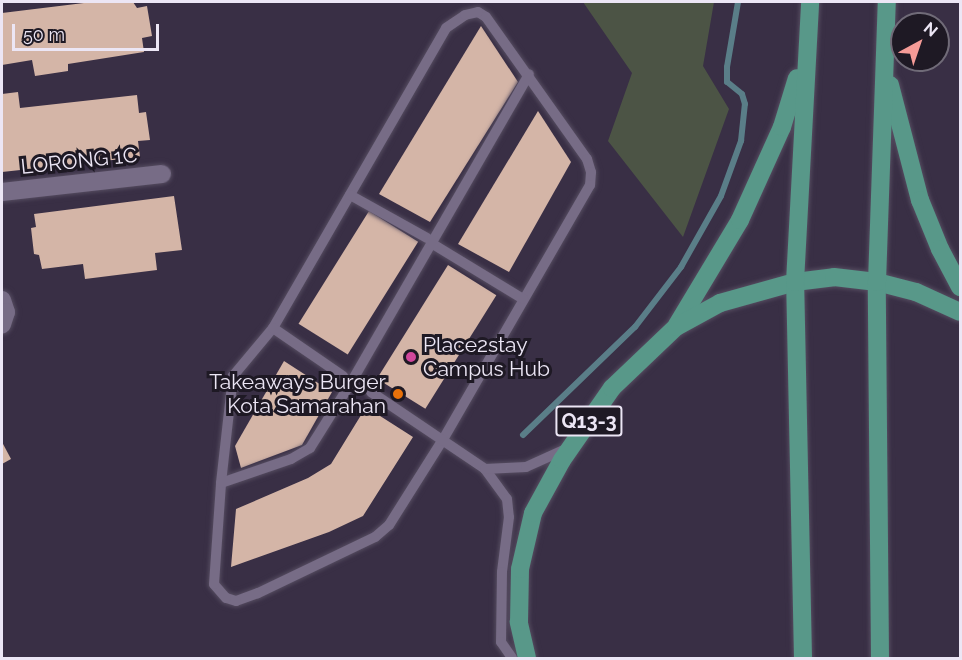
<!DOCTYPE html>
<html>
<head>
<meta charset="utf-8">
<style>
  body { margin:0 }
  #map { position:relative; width:962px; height:660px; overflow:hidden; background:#392f45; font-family:Raleway,sans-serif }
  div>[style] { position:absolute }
  .green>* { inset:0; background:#4c5445 }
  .stream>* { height:6px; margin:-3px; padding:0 3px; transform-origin:3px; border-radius:3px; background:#5a7e88 }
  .building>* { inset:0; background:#d4b5a7; transform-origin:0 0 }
  .roads { filter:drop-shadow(0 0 2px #554c60) drop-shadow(0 0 2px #554c60) }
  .service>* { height:10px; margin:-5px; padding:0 5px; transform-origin:5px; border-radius:5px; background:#776c86 }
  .minor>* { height:18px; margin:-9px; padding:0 9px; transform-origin:9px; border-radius:9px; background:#776c86 }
  .trunk>* { height:18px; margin:-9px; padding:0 9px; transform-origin:9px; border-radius:9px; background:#589889 }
  .dots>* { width:16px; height:16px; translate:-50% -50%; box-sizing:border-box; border:3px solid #1e1924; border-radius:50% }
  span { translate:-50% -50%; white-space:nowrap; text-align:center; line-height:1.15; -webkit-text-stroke:6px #1e1924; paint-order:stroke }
  .shield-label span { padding:2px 4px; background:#1e1924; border:2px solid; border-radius:4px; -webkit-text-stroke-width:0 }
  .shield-label { font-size:20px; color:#ece6f5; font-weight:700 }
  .street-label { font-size:21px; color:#ece6f5 }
  .poi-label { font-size:21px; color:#ece6f5 }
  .left { translate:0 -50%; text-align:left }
  .right { translate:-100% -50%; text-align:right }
  .frame { position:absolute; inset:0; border:3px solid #ece6f5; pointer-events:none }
  .north { position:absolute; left:890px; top:12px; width:60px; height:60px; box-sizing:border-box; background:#1e1924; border:2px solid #706b78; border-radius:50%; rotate:40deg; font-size:16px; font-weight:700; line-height:24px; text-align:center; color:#ece6f5 }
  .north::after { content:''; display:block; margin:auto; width:21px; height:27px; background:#f59b97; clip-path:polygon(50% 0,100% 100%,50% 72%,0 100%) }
  .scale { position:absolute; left:12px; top:24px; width:147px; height:27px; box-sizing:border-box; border:3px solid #ece6f5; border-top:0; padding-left:8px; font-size:18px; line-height:21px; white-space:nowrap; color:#ece6f5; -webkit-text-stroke:4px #1e1924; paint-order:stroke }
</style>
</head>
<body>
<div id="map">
  <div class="green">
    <div style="clip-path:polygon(583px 2px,714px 2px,703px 66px,729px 109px,683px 237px,608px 141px,632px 73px)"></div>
  </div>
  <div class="stream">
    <div style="left:523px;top:435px;width:156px;rotate:-44deg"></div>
    <div style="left:635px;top:327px;width:76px;rotate:-52.5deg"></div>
    <div style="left:681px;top:267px;width:81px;rotate:-60.6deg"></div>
    <div style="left:721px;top:196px;width:59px;rotate:-70deg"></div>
    <div style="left:741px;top:141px;width:37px;rotate:-84deg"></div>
    <div style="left:745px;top:104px;width:10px;rotate:-107deg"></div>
    <div style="left:742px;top:94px;width:19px;rotate:-141deg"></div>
    <div style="left:727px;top:82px;width:15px;rotate:-90deg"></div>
    <div style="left:727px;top:67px;width:66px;rotate:-80.4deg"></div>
  </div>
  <div class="building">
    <div style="clip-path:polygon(92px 2px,133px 2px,137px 8px,147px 6px,152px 36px,142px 38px,144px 52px,68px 64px,68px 71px,35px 76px,32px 60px,2px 65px,2px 13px)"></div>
    <div style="clip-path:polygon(481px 26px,518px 82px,430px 222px,379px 194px)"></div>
    <div style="clip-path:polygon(18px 92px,20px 108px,137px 95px,139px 113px,146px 112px,150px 140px,138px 141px,140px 157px,2px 172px,2px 94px)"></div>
    <div style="clip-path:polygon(538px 111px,571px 162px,509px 272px,458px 244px)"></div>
    <div style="clip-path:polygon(174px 196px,182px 250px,155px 253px,157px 270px,85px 279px,83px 264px,42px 269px,39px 255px,34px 254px,31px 228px,36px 227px,34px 214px)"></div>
    <div style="left:369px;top:211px;width:58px;height:133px;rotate:32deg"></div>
    <div style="left:448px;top:265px;width:57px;height:134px;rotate:32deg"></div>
    <div style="clip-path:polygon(284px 361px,332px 392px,302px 445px,241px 468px,235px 446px)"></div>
    <div style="clip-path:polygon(366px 407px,413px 437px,363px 516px,329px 532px,231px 567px,236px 509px,308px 478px,331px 464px)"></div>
    <div style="clip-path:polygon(2px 442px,11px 459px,2px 464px)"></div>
  </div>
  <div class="roads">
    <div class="service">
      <div style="left:478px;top:12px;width:9px;rotate:32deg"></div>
      <div style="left:486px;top:17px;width:174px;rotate:54.6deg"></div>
      <div style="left:587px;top:159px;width:14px;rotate:73deg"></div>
      <div style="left:591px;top:172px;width:13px;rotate:94deg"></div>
      <div style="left:590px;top:185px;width:296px;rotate:120deg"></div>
      <div style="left:442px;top:441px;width:99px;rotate:122.2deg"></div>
      <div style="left:389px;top:525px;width:18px;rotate:139deg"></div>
      <div style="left:375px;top:537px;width:130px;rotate:154.4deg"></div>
      <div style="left:258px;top:593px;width:23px;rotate:160deg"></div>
      <div style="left:236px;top:601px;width:10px;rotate:-163deg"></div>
      <div style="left:226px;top:598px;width:18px;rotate:-131deg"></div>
      <div style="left:214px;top:584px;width:101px;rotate:-86deg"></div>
      <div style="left:221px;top:483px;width:108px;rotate:-83.6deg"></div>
      <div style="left:233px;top:376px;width:62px;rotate:-50.2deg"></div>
      <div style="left:273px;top:328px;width:346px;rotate:-60deg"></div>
      <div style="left:446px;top:28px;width:23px;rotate:-34deg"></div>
      <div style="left:465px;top:15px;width:13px;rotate:-13deg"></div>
      <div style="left:350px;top:195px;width:88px;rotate:29.2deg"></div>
      <div style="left:436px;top:246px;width:102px;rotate:31.3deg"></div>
      <div style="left:273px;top:328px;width:85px;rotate:34.4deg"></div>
      <div style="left:371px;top:392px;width:138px;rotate:34deg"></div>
      <div style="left:485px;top:469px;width:37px;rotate:54deg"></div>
      <div style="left:507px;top:499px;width:18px;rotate:84deg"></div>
      <div style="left:509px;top:517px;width:55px;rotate:97.3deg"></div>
      <div style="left:502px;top:572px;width:70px;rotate:90.8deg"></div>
      <div style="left:501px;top:642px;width:19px;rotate:55deg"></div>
      <div style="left:485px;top:469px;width:41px;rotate:-2.8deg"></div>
      <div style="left:526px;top:467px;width:46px;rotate:-24.3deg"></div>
      <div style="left:221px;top:483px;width:74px;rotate:-18.9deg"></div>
      <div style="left:291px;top:459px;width:22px;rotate:-30deg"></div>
      <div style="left:310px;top:448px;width:79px;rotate:-57.9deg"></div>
      <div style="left:352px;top:381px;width:354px;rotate:-60deg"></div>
    </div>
    <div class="minor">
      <div style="left:2px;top:192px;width:161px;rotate:-6.4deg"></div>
      <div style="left:2px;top:300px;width:13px;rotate:72deg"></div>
      <div style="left:6px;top:312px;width:13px;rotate:108deg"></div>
    </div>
    <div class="trunk">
      <div style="left:890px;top:85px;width:119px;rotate:75.4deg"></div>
      <div style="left:920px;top:200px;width:53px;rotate:67.8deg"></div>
      <div style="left:940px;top:249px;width:43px;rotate:62.2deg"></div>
      <div style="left:677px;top:325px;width:122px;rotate:-59deg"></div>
      <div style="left:740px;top:220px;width:102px;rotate:-65.7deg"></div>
      <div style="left:782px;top:127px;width:51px;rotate:-73deg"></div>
      <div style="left:527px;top:658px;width:37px;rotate:-103deg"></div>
      <div style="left:519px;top:622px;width:53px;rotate:-88.9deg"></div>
      <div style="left:520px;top:569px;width:57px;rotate:-76.9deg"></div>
      <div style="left:533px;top:513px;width:60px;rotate:-61.3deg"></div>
      <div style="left:562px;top:460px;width:88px;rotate:-55.2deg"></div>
      <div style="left:612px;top:388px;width:88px;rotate:-43.6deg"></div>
      <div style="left:676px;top:327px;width:50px;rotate:-28.6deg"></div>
      <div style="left:720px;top:303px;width:78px;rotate:-15.6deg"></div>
      <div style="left:795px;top:282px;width:39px;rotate:-7deg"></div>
      <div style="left:834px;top:277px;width:43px;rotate:6.6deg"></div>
      <div style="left:877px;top:282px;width:40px;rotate:14.4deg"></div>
      <div style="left:916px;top:292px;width:48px;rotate:24.4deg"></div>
      <div style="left:803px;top:658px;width:376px;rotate:-91.2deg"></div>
      <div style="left:795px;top:282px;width:280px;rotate:-86.9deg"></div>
      <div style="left:880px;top:658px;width:376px;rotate:-90.5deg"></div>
      <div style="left:877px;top:282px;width:280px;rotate:-88deg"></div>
    </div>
  </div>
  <div class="dots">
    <div style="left:411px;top:357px;background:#d1479c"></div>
    <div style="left:398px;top:394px;background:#e8710a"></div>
  </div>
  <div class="shield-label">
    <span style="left:589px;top:421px">Q13-3</span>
  </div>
  <div class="street-label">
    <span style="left:79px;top:161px;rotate:-6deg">LORONG 1C</span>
  </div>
  <div class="poi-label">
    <span class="left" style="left:423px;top:357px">Place2stay<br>Campus Hub</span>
    <span class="right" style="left:386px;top:394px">Takeaways Burger<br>Kota Samarahan</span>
  </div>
  <div class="frame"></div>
  <div class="north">N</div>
  <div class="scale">50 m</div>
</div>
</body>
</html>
